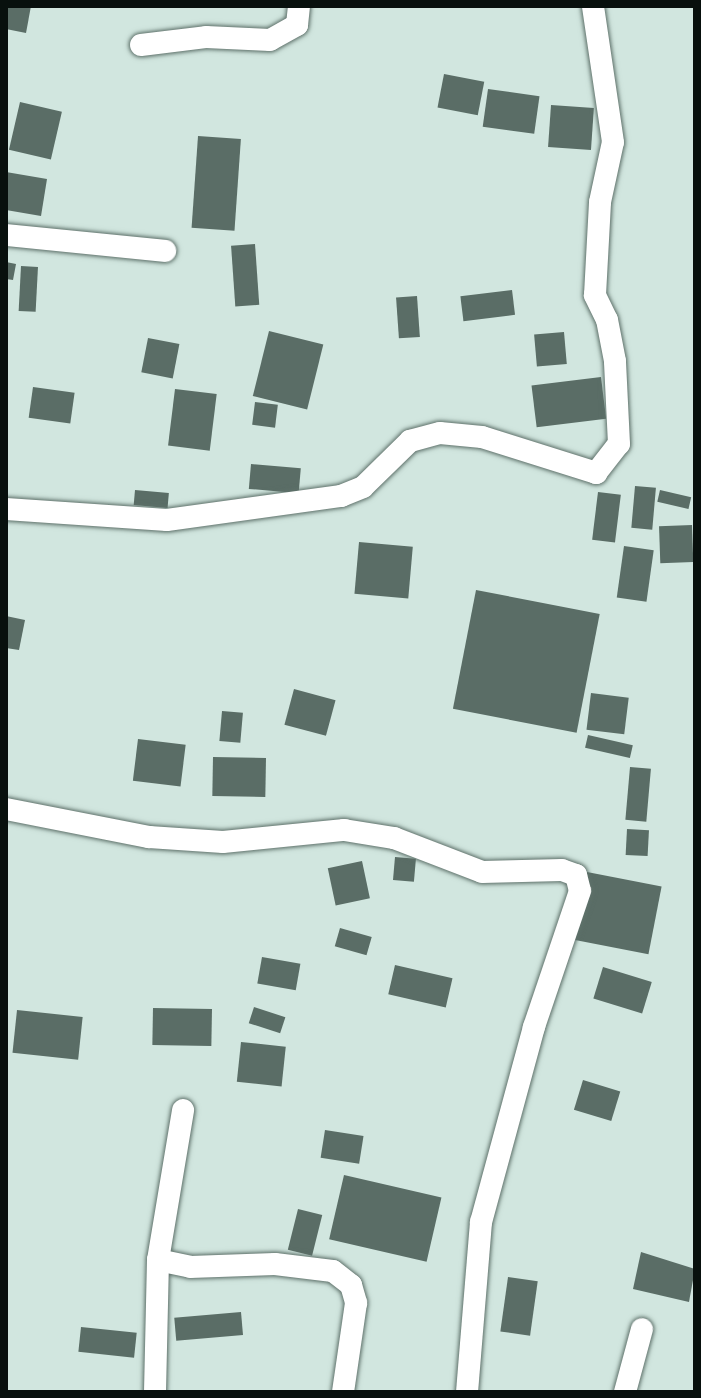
<!DOCTYPE html>
<html>
<head>
<meta charset="utf-8">
<style>
  body { margin:0 }
  #map { position:relative; width:701px; height:1398px; overflow:hidden; background:#d1e6df; font-family:"Sofia Sans Condensed",sans-serif }
  div>[style] { position:absolute }
  .building>* { inset:0; background:#5a6d66; transform-origin:0 0 }
  .roads { filter:drop-shadow(0 0 2px #5e716a) drop-shadow(0 0 2px #5e716a) }
  .minor>* { height:22px; margin:-11px; padding:0 11px; transform-origin:11px; border-radius:11px; background:#fff }
  span { translate:-50% -50%; white-space:nowrap; text-align:center; line-height:1.15; -webkit-text-stroke:6px #def4ec; paint-order:stroke }
  .frame { position:absolute; inset:0; border:8px solid #08100d; pointer-events:none }
</style>
</head>
<body>
<div id="map">
  <div class="building">
    <div style="clip-path:polygon(6px 6px,31px 6px,26px 33px,6px 29px)"></div>
    <div style="left:444px;top:74px;width:41px;height:34px;rotate:11deg"></div>
    <div style="left:488px;top:89px;width:52px;height:38px;rotate:8deg"></div>
    <div style="left:20px;top:102px;width:43px;height:49px;rotate:13deg"></div>
    <div style="left:551px;top:105px;width:43px;height:42px;rotate:4deg"></div>
    <div style="left:198px;top:136px;width:43px;height:92px;rotate:4deg"></div>
    <div style="clip-path:polygon(6px 172px,47px 179px,41px 216px,6px 210px)"></div>
    <div style="left:255px;top:244px;width:61px;height:24px;rotate:86deg"></div>
    <div style="clip-path:polygon(6px 262px,16px 264px,13px 280px,6px 279px)"></div>
    <div style="left:21px;top:266px;width:17px;height:45px;rotate:3deg"></div>
    <div style="left:512px;top:290px;width:25px;height:52px;rotate:83deg"></div>
    <div style="left:417px;top:296px;width:41px;height:21px;rotate:86deg"></div>
    <div style="left:269px;top:331px;width:56px;height:67px;rotate:14deg"></div>
    <div style="left:564px;top:332px;width:32px;height:30px;rotate:85deg"></div>
    <div style="left:148px;top:338px;width:32px;height:35px;rotate:11deg"></div>
    <div style="left:601px;top:377px;width:42px;height:70px;rotate:83deg"></div>
    <div style="left:33px;top:387px;width:42px;height:31px;rotate:8deg"></div>
    <div style="left:175px;top:389px;width:42px;height:57px;rotate:7deg"></div>
    <div style="left:255px;top:402px;width:23px;height:23px;rotate:7deg"></div>
    <div style="left:251px;top:464px;width:50px;height:25px;rotate:5deg"></div>
    <div style="left:635px;top:486px;width:21px;height:42px;rotate:5deg"></div>
    <div style="left:135px;top:490px;width:34px;height:15px;rotate:5deg"></div>
    <div style="left:660px;top:490px;width:32px;height:12px;rotate:13deg"></div>
    <div style="left:598px;top:492px;width:23px;height:48px;rotate:7deg"></div>
    <div style="left:692px;top:525px;width:37px;height:33px;rotate:88deg"></div>
    <div style="left:359px;top:542px;width:54px;height:52px;rotate:5deg"></div>
    <div style="left:624px;top:546px;width:30px;height:52px;rotate:8deg"></div>
    <div style="left:476px;top:590px;width:126px;height:121px;rotate:11deg"></div>
    <div style="clip-path:polygon(6px 616px,25px 620px,19px 650px,6px 648px)"></div>
    <div style="left:294px;top:689px;width:43px;height:37px;rotate:15deg"></div>
    <div style="left:591px;top:693px;width:38px;height:37px;rotate:7deg"></div>
    <div style="left:222px;top:711px;width:21px;height:30px;rotate:5deg"></div>
    <div style="left:588px;top:735px;width:46px;height:13px;rotate:13deg"></div>
    <div style="left:138px;top:739px;width:48px;height:42px;rotate:7deg"></div>
    <div style="left:213px;top:757px;width:53px;height:39px;rotate:1deg"></div>
    <div style="left:630px;top:767px;width:21px;height:53px;rotate:5deg"></div>
    <div style="left:627px;top:829px;width:22px;height:26px;rotate:3deg"></div>
    <div style="left:395px;top:857px;width:21px;height:23px;rotate:5deg"></div>
    <div style="left:362px;top:861px;width:38px;height:35px;rotate:78deg"></div>
    <div style="left:587px;top:872px;width:76px;height:69px;rotate:11deg"></div>
    <div style="left:340px;top:928px;width:33px;height:19px;rotate:16deg"></div>
    <div style="left:262px;top:957px;width:39px;height:27px;rotate:10deg"></div>
    <div style="left:395px;top:965px;width:59px;height:30px;rotate:13deg"></div>
    <div style="left:603px;top:967px;width:51px;height:33px;rotate:17deg"></div>
    <div style="left:254px;top:1007px;width:33px;height:17px;rotate:18deg"></div>
    <div style="left:153px;top:1008px;width:59px;height:37px;rotate:1deg"></div>
    <div style="left:17px;top:1010px;width:66px;height:43px;rotate:6deg"></div>
    <div style="left:241px;top:1042px;width:45px;height:40px;rotate:6deg"></div>
    <div style="left:583px;top:1080px;width:39px;height:31px;rotate:17deg"></div>
    <div style="left:325px;top:1130px;width:39px;height:28px;rotate:9deg"></div>
    <div style="left:344px;top:1175px;width:100px;height:66px;rotate:13deg"></div>
    <div style="left:298px;top:1209px;width:25px;height:42px;rotate:14deg"></div>
    <div style="clip-path:polygon(641px 1252px,695px 1269px,689px 1302px,633px 1289px)"></div>
    <div style="left:508px;top:1277px;width:30px;height:55px;rotate:8deg"></div>
    <div style="left:241px;top:1312px;width:23px;height:67px;rotate:85deg"></div>
    <div style="left:81px;top:1327px;width:56px;height:25px;rotate:6deg"></div>
  </div>
  <div class="roads">
    <div class="minor">
      <div style="left:141px;top:45px;width:65px;rotate:-7deg"></div>
      <div style="left:206px;top:37px;width:64px;rotate:2.7deg"></div>
      <div style="left:270px;top:40px;width:31px;rotate:-29deg"></div>
      <div style="left:297px;top:25px;width:19px;rotate:-84deg"></div>
      <div style="left:6px;top:235px;width:160px;rotate:5.7deg"></div>
      <div style="left:6px;top:509px;width:161px;rotate:3.9deg"></div>
      <div style="left:167px;top:520px;width:176px;rotate:-7.9deg"></div>
      <div style="left:341px;top:496px;width:24px;rotate:-22deg"></div>
      <div style="left:363px;top:487px;width:66px;rotate:-44.4deg"></div>
      <div style="left:410px;top:441px;width:31px;rotate:-15deg"></div>
      <div style="left:440px;top:433px;width:42px;rotate:5.4deg"></div>
      <div style="left:482px;top:437px;width:120px;rotate:17.5deg"></div>
      <div style="left:596px;top:473px;width:37px;rotate:-52deg"></div>
      <div style="left:619px;top:444px;width:83px;rotate:-92.8deg"></div>
      <div style="left:615px;top:361px;width:42px;rotate:-101deg"></div>
      <div style="left:607px;top:320px;width:28px;rotate:-116deg"></div>
      <div style="left:595px;top:295px;width:93px;rotate:-86.9deg"></div>
      <div style="left:600px;top:202px;width:61px;rotate:-77.8deg"></div>
      <div style="left:613px;top:142px;width:137px;rotate:-98.4deg"></div>
      <div style="left:6px;top:809px;width:146px;rotate:11.1deg"></div>
      <div style="left:149px;top:837px;width:74px;rotate:3.9deg"></div>
      <div style="left:223px;top:842px;width:122px;rotate:-5.7deg"></div>
      <div style="left:344px;top:830px;width:51px;rotate:9.1deg"></div>
      <div style="left:394px;top:838px;width:94px;rotate:21.1deg"></div>
      <div style="left:482px;top:872px;width:80px;rotate:-1.4deg"></div>
      <div style="left:562px;top:870px;width:15px;rotate:20deg"></div>
      <div style="left:576px;top:875px;width:16px;rotate:76deg"></div>
      <div style="left:580px;top:891px;width:144px;rotate:108.7deg"></div>
      <div style="left:534px;top:1027px;width:202px;rotate:105.2deg"></div>
      <div style="left:481px;top:1222px;width:171px;rotate:94.7deg"></div>
      <div style="left:158px;top:1260px;width:33px;rotate:12deg"></div>
      <div style="left:190px;top:1267px;width:85px;rotate:-2deg"></div>
      <div style="left:275px;top:1264px;width:58px;rotate:6.9deg"></div>
      <div style="left:333px;top:1271px;width:23px;rotate:38deg"></div>
      <div style="left:351px;top:1285px;width:19px;rotate:74deg"></div>
      <div style="left:356px;top:1303px;width:90px;rotate:98.3deg"></div>
      <div style="left:155px;top:1392px;width:132px;rotate:-88.7deg"></div>
      <div style="left:158px;top:1260px;width:152px;rotate:-80.5deg"></div>
      <div style="left:625px;top:1392px;width:65px;rotate:-74.9deg"></div>
    </div>
  </div>
  <div class="frame"></div>
</div>
</body>
</html>
